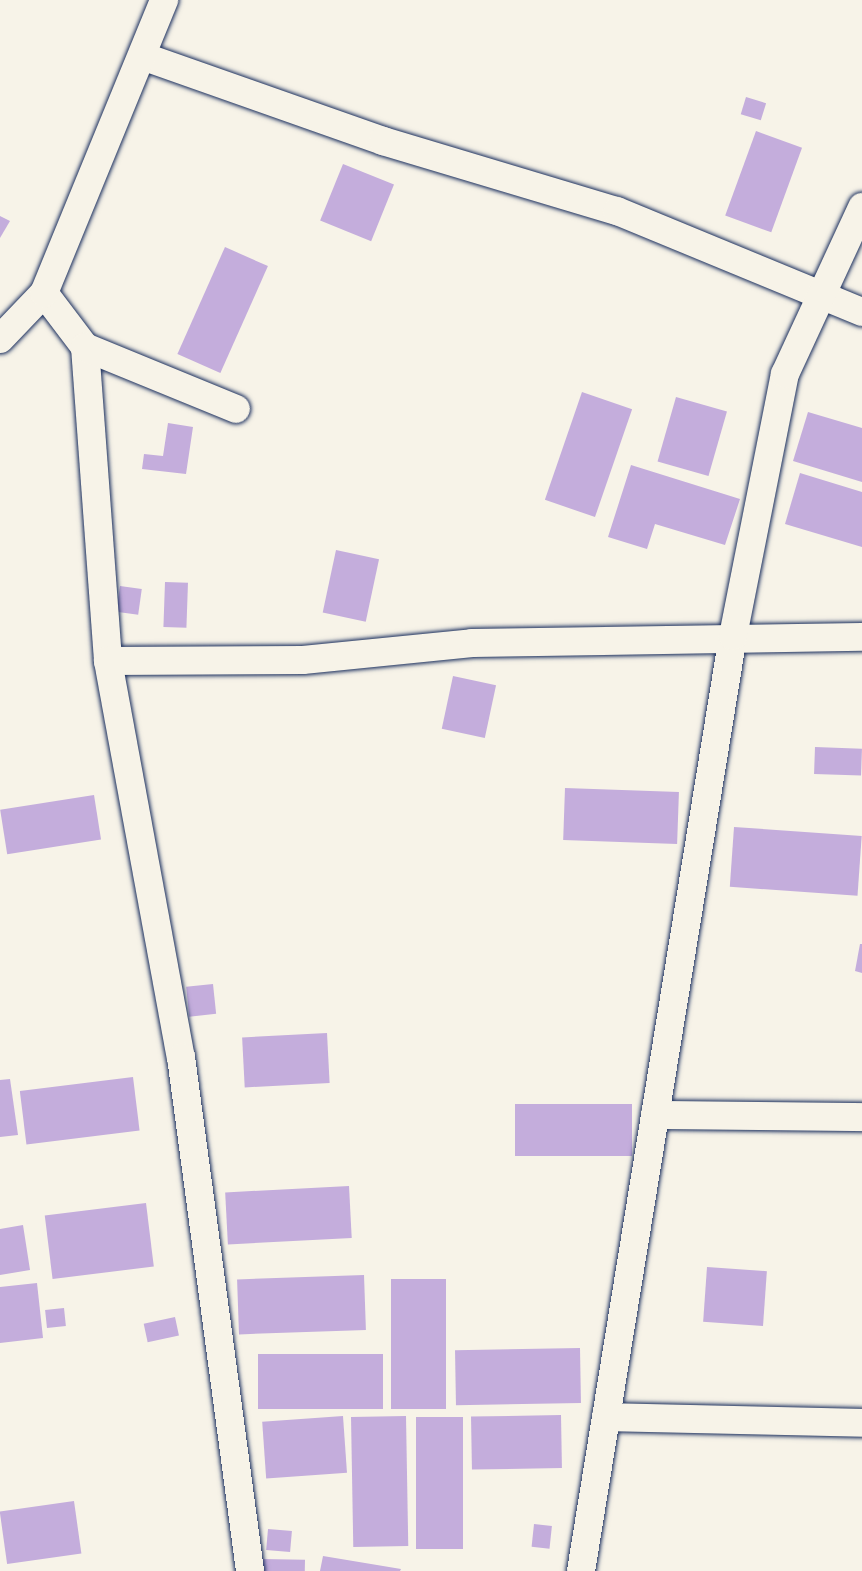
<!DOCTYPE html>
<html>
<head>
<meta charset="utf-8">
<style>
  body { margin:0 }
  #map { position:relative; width:862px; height:1571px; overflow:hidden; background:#f7f3e8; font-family:"Balsamiq Sans",sans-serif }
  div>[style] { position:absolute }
  .building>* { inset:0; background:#c4addc; transform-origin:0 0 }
  .roads { filter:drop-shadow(0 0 2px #1b2f5e) drop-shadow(0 0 2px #1b2f5e) }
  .minor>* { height:28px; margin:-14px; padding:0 14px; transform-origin:14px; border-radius:14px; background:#f7f3e8 }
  span { translate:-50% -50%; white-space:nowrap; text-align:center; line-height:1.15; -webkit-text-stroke:10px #f7f3e8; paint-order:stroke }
</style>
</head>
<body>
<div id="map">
  <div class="building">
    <div style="left:746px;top:97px;width:21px;height:18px;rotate:17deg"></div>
    <div style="left:756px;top:131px;width:49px;height:90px;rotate:20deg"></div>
    <div style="left:343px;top:164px;width:55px;height:61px;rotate:22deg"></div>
    <div style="clip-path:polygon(0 216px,10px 221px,0 238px)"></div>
    <div style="left:225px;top:247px;width:47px;height:117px;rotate:24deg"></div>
    <div style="left:582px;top:392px;width:53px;height:114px;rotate:19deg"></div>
    <div style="left:676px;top:397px;width:53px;height:67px;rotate:16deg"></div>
    <div style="clip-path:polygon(808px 412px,862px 428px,862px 482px,793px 461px)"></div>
    <div style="clip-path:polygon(168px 423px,193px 427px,186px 474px,142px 469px,144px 454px,163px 456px)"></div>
    <div style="clip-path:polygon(631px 465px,740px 499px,725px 545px,655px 524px,647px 549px,608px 537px)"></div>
    <div style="clip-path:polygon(800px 473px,862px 492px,862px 547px,785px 524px)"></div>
    <div style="left:336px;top:550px;width:44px;height:64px;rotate:12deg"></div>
    <div style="left:165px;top:582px;width:23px;height:45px;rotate:2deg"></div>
    <div style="left:120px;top:586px;width:22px;height:26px;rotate:8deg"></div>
    <div style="left:453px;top:676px;width:44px;height:54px;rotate:12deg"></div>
    <div style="left:815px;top:747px;width:47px;height:27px;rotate:2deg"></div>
    <div style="left:565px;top:788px;width:114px;height:52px;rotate:2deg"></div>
    <div style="left:94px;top:795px;width:45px;height:95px;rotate:81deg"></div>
    <div style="left:734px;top:827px;width:128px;height:60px;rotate:4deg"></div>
    <div style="clip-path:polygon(860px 944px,862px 944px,862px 973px,855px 971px)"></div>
    <div style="left:213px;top:984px;width:30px;height:27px;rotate:84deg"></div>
    <div style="left:327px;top:1033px;width:50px;height:85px;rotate:87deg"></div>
    <div style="left:133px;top:1077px;width:54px;height:114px;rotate:83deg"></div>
    <div style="clip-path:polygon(10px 1079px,18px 1135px,0 1137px,0 1080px)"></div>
    <div style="left:632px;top:1104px;width:52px;height:117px;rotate:90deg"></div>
    <div style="left:349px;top:1186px;width:52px;height:124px;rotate:87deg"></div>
    <div style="left:146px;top:1203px;width:64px;height:102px;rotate:83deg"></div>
    <div style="clip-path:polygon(23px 1225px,30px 1270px,0 1275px,0 1229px)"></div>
    <div style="left:707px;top:1267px;width:60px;height:55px;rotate:4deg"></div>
    <div style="left:364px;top:1275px;width:55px;height:127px;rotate:88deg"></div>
    <div style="left:391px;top:1279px;width:55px;height:130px"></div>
    <div style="clip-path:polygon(37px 1283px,43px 1338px,0 1343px,0 1287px)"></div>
    <div style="left:64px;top:1308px;width:18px;height:19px;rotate:84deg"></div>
    <div style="left:175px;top:1317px;width:19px;height:32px;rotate:78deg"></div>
    <div style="left:580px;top:1348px;width:55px;height:125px;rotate:89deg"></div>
    <div style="left:383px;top:1354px;width:55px;height:125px;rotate:90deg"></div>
    <div style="left:561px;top:1415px;width:53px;height:90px;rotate:89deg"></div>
    <div style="left:343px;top:1416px;width:57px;height:81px;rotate:86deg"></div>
    <div style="left:406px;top:1416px;width:130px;height:55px;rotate:89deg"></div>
    <div style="left:416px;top:1417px;width:47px;height:132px"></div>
    <div style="left:74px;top:1501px;width:53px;height:75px;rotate:82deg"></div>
    <div style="left:534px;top:1524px;width:18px;height:23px;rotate:6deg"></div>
    <div style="left:268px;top:1529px;width:24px;height:21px;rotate:5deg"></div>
    <div style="clip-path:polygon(323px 1556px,401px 1569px,400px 1571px,320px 1571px)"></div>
    <div style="left:262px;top:1559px;width:43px;height:12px;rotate:1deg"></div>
  </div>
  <div class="roads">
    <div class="minor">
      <div style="left:142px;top:56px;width:256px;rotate:19.4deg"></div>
      <div style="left:383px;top:141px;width:244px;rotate:16.7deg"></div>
      <div style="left:617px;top:211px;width:265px;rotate:22.4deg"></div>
      <div style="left:44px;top:293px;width:68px;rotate:52.8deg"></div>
      <div style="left:85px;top:347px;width:315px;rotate:85.8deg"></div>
      <div style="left:108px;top:661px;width:403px;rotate:79.6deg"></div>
      <div style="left:181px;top:1057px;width:519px;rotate:82.35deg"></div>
      <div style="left:0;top:339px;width:64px;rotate:-46.3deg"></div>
      <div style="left:44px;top:293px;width:317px;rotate:-67.7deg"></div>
      <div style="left:85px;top:347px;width:163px;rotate:22.3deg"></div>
      <div style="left:108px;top:661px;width:195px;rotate:-0.3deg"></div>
      <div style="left:303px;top:660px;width:170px;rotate:-5.7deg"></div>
      <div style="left:472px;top:643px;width:390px;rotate:-0.9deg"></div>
      <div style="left:655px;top:1115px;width:207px;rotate:0.6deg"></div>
      <div style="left:606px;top:1417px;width:256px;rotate:1.3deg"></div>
      <div style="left:581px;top:1571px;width:947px;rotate:-80.77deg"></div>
      <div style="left:733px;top:636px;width:267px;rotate:-78.8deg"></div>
      <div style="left:785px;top:374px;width:184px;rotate:-65.2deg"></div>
    </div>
  </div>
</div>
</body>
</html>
